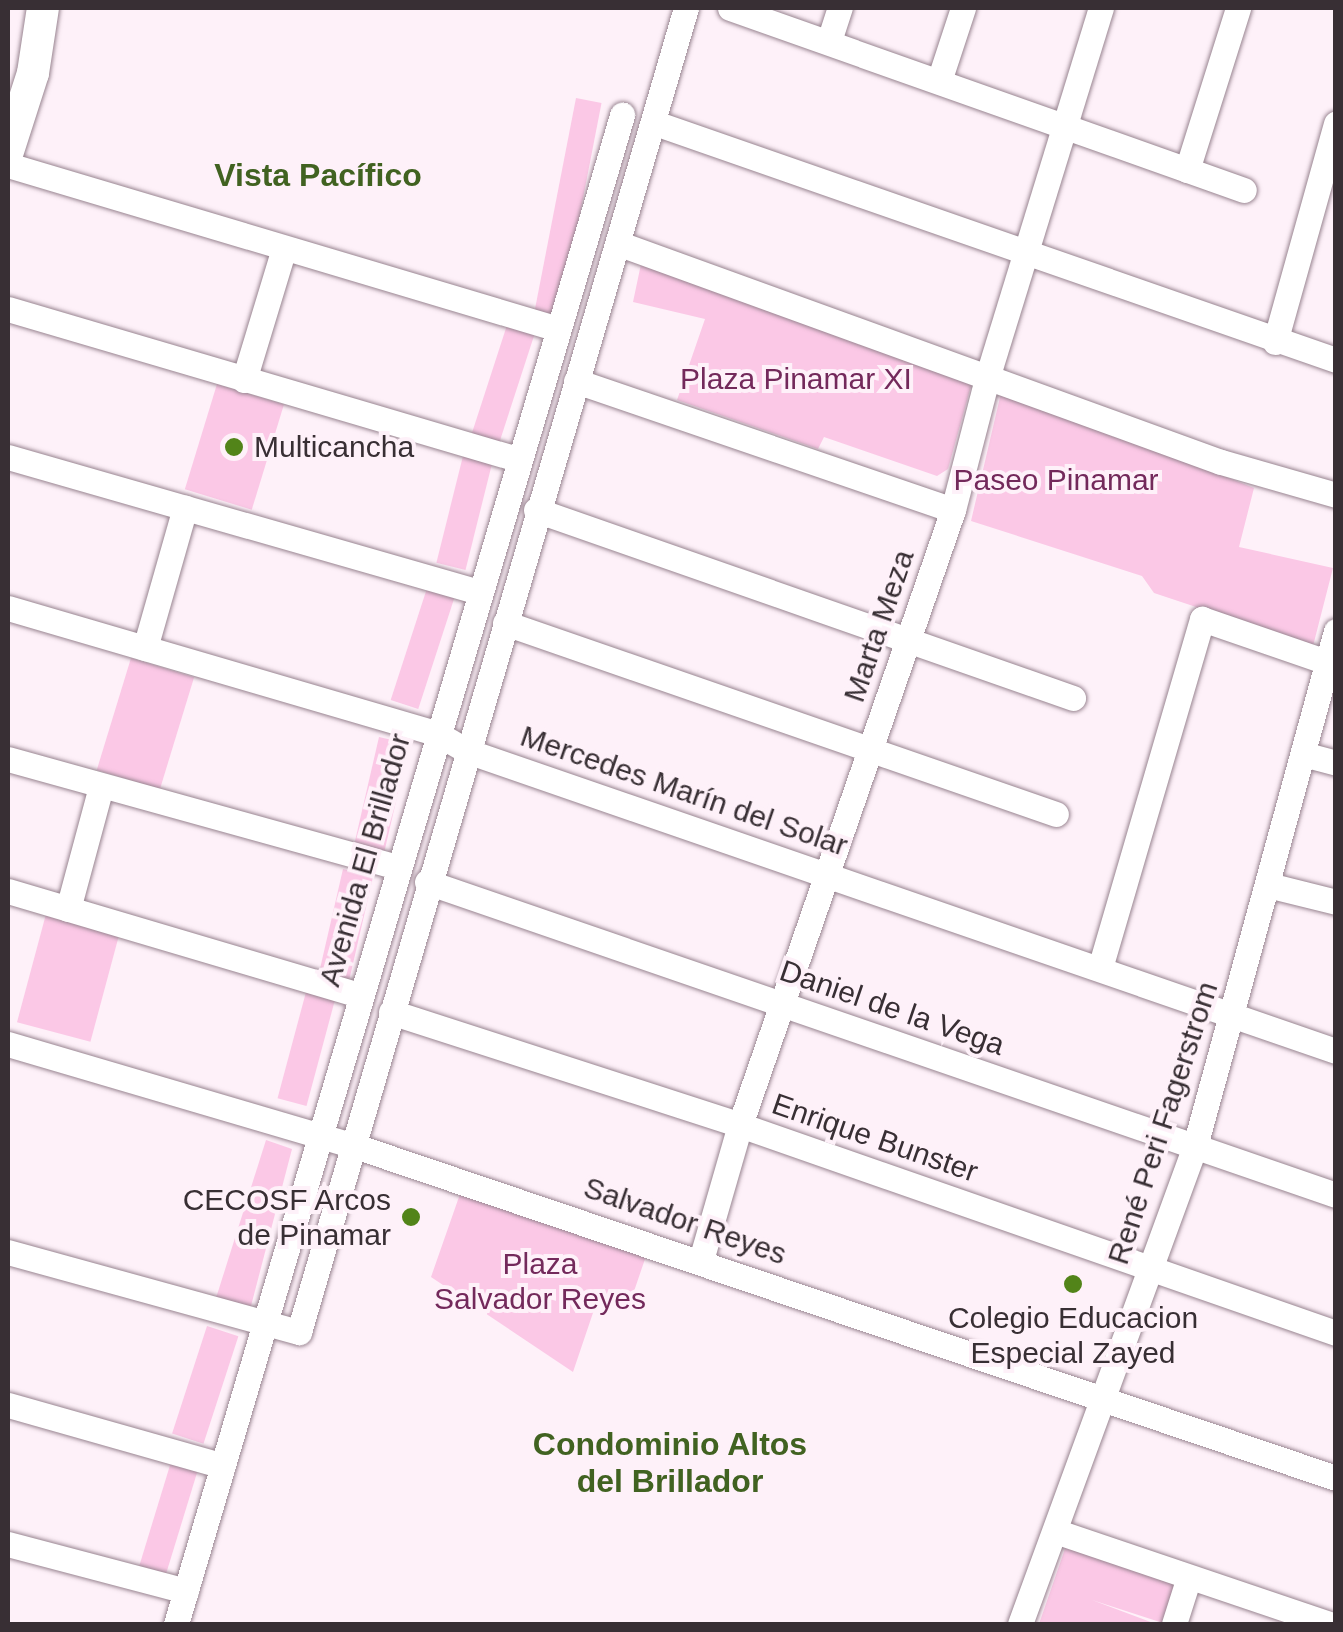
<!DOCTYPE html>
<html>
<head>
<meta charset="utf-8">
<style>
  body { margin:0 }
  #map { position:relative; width:1343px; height:1632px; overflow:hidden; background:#fef1f9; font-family:Helvetica,sans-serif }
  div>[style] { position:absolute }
  .green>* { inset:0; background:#fbc8e6; transform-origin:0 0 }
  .roads { filter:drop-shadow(0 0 2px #988490) drop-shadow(0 0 2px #988490) }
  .minor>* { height:25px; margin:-12.5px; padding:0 12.5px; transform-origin:12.5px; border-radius:12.5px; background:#fff }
  .major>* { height:32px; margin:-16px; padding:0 16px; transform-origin:16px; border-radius:16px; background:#fff }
  .dots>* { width:28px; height:28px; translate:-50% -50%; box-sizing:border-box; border:5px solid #fef1f9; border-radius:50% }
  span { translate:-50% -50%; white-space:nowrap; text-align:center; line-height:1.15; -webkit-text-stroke:8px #fef1f9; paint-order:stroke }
  .park-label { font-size:30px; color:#73295b }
  .poi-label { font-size:30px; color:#382f34 }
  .left { translate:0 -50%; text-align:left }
  .right { translate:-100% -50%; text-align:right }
  .street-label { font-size:30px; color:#382f34 }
  .neighbourhood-label { font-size:32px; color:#416221; font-weight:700 }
  .frame { position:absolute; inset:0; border:10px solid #382f34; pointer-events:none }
</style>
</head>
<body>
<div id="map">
  <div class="green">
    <div style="left:576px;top:98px;width:26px;height:219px;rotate:11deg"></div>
    <div style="clip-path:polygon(641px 264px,973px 379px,948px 469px,937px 476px,824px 437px,818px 449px,677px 400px,705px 319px,633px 302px)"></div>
    <div style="left:508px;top:322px;width:29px;height:118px;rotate:18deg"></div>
    <div style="left:217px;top:384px;width:70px;height:110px;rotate:17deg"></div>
    <div style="clip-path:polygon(1001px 393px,1094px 424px,1254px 488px,1239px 547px,1333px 568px,1313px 646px,1154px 593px,1142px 576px,971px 521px)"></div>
    <div style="left:463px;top:456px;width:30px;height:110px;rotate:14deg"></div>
    <div style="left:429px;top:582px;width:29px;height:124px;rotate:18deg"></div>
    <div style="left:131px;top:658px;width:66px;height:117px;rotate:17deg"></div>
    <div style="left:379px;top:737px;width:31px;height:110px;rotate:13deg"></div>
    <div style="left:343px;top:869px;width:31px;height:110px;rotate:13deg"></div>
    <div style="left:46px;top:914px;width:76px;height:112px;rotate:15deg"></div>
    <div style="left:306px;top:992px;width:30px;height:110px;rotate:15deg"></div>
    <div style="clip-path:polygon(266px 1140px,292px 1149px,251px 1306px,216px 1298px)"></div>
    <div style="clip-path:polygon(460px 1194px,646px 1256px,628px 1309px,597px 1301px,573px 1372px,431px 1277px)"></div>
    <div style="left:207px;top:1326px;width:33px;height:113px;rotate:18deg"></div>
    <div style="left:171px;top:1462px;width:28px;height:111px;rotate:17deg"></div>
    <div style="clip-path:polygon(1067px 1543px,1178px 1584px,1166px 1624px,1092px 1600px,1156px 1624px,1039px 1624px)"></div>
  </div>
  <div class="roads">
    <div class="minor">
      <div style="left:730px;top:8px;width:545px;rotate:19.5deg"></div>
      <div style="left:829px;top:41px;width:35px;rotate:-72deg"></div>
      <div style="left:939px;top:81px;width:77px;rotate:-71.8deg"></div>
      <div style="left:655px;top:123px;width:721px;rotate:19.19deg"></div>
      <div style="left:8px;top:165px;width:574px;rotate:16.6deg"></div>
      <div style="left:1187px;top:170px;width:170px;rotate:-72.5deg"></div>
      <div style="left:620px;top:244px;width:639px;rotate:19.94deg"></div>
      <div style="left:1221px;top:462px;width:120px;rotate:16deg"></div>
      <div style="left:8px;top:309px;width:531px;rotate:16.42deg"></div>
      <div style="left:1275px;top:342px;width:227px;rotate:-74.4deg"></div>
      <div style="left:244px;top:380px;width:138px;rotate:-73.1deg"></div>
      <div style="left:576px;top:381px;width:398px;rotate:18.9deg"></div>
      <div style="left:8px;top:457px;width:490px;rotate:16deg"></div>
      <div style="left:536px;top:510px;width:569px;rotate:19.29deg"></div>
      <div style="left:8px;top:608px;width:446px;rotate:16.3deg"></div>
      <div style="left:436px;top:733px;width:36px;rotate:30deg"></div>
      <div style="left:467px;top:751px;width:919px;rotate:19.05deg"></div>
      <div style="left:505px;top:623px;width:583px;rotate:19.12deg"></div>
      <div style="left:145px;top:648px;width:146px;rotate:-74.1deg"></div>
      <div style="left:1303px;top:754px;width:34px;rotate:15deg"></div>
      <div style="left:8px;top:759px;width:404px;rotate:15.5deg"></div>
      <div style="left:427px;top:882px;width:961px;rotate:19deg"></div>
      <div style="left:1268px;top:885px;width:70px;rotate:14deg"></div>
      <div style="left:8px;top:891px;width:367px;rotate:16.5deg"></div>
      <div style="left:68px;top:909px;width:126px;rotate:-74.9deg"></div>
      <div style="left:1100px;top:968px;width:364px;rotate:-73.7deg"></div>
      <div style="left:1202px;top:619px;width:132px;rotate:19deg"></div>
      <div style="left:391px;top:1012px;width:367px;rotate:17.9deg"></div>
      <div style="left:740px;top:1125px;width:631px;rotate:19.24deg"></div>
      <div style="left:8px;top:1044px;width:362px;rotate:16.4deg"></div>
      <div style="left:355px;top:1146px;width:1036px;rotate:18.7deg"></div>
      <div style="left:8px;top:1252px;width:302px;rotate:15.4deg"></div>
      <div style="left:299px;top:1332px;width:1379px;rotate:-73.71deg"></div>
      <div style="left:701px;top:1260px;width:141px;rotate:-73.9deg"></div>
      <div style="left:740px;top:1125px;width:651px;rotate:-70.9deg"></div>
      <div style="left:953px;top:510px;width:139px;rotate:-75.5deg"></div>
      <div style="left:988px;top:375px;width:384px;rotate:-72.9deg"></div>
      <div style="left:8px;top:1405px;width:223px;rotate:15.8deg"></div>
      <div style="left:1055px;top:1531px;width:290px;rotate:18.7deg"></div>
      <div style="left:8px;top:1544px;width:184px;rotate:14.8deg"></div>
      <div style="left:176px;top:1624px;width:1574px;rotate:-73.53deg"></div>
      <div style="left:1020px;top:1624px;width:509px;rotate:-69.89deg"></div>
      <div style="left:1195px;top:1146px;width:534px;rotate:-74.69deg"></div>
      <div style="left:1174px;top:1624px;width:49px;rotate:-72.3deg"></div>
    </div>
    <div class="major">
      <div style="left:8px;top:151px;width:82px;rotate:-72.2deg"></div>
      <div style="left:33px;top:73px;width:66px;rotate:-81.3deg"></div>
    </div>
  </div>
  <div class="dots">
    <div style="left:234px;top:447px;background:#528419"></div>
    <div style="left:411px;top:1217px;background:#528419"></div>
    <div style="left:1073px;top:1284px;background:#528419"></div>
  </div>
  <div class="park-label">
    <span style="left:796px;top:379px">Plaza Pinamar XI</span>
    <span style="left:1056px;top:480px">Paseo Pinamar</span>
    <span style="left:540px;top:1281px">Plaza<br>Salvador Reyes</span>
  </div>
  <div class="poi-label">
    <span class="left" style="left:254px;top:447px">Multicancha</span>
    <span class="right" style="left:391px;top:1217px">CECOSF Arcos<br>de Pinamar</span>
    <span style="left:1073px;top:1335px">Colegio Educacion<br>Especial Zayed</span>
  </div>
  <div class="street-label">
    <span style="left:879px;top:626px;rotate:-71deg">Marta Meza</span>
    <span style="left:684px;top:791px;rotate:19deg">Mercedes Marín del Solar</span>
    <span style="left:365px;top:860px;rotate:-74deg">Avenida El Brillador</span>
    <span style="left:892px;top:1008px;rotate:19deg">Daniel de la Vega</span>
    <span style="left:1163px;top:1123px;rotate:-72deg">René Peri Fagerstrom</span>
    <span style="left:875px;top:1138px;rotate:19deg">Enrique Bunster</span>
    <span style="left:685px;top:1221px;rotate:19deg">Salvador Reyes</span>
  </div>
  <div class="neighbourhood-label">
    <span style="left:318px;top:175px">Vista Pacífico</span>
    <span style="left:670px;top:1463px">Condominio Altos<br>del Brillador</span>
  </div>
  <div class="frame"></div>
</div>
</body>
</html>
